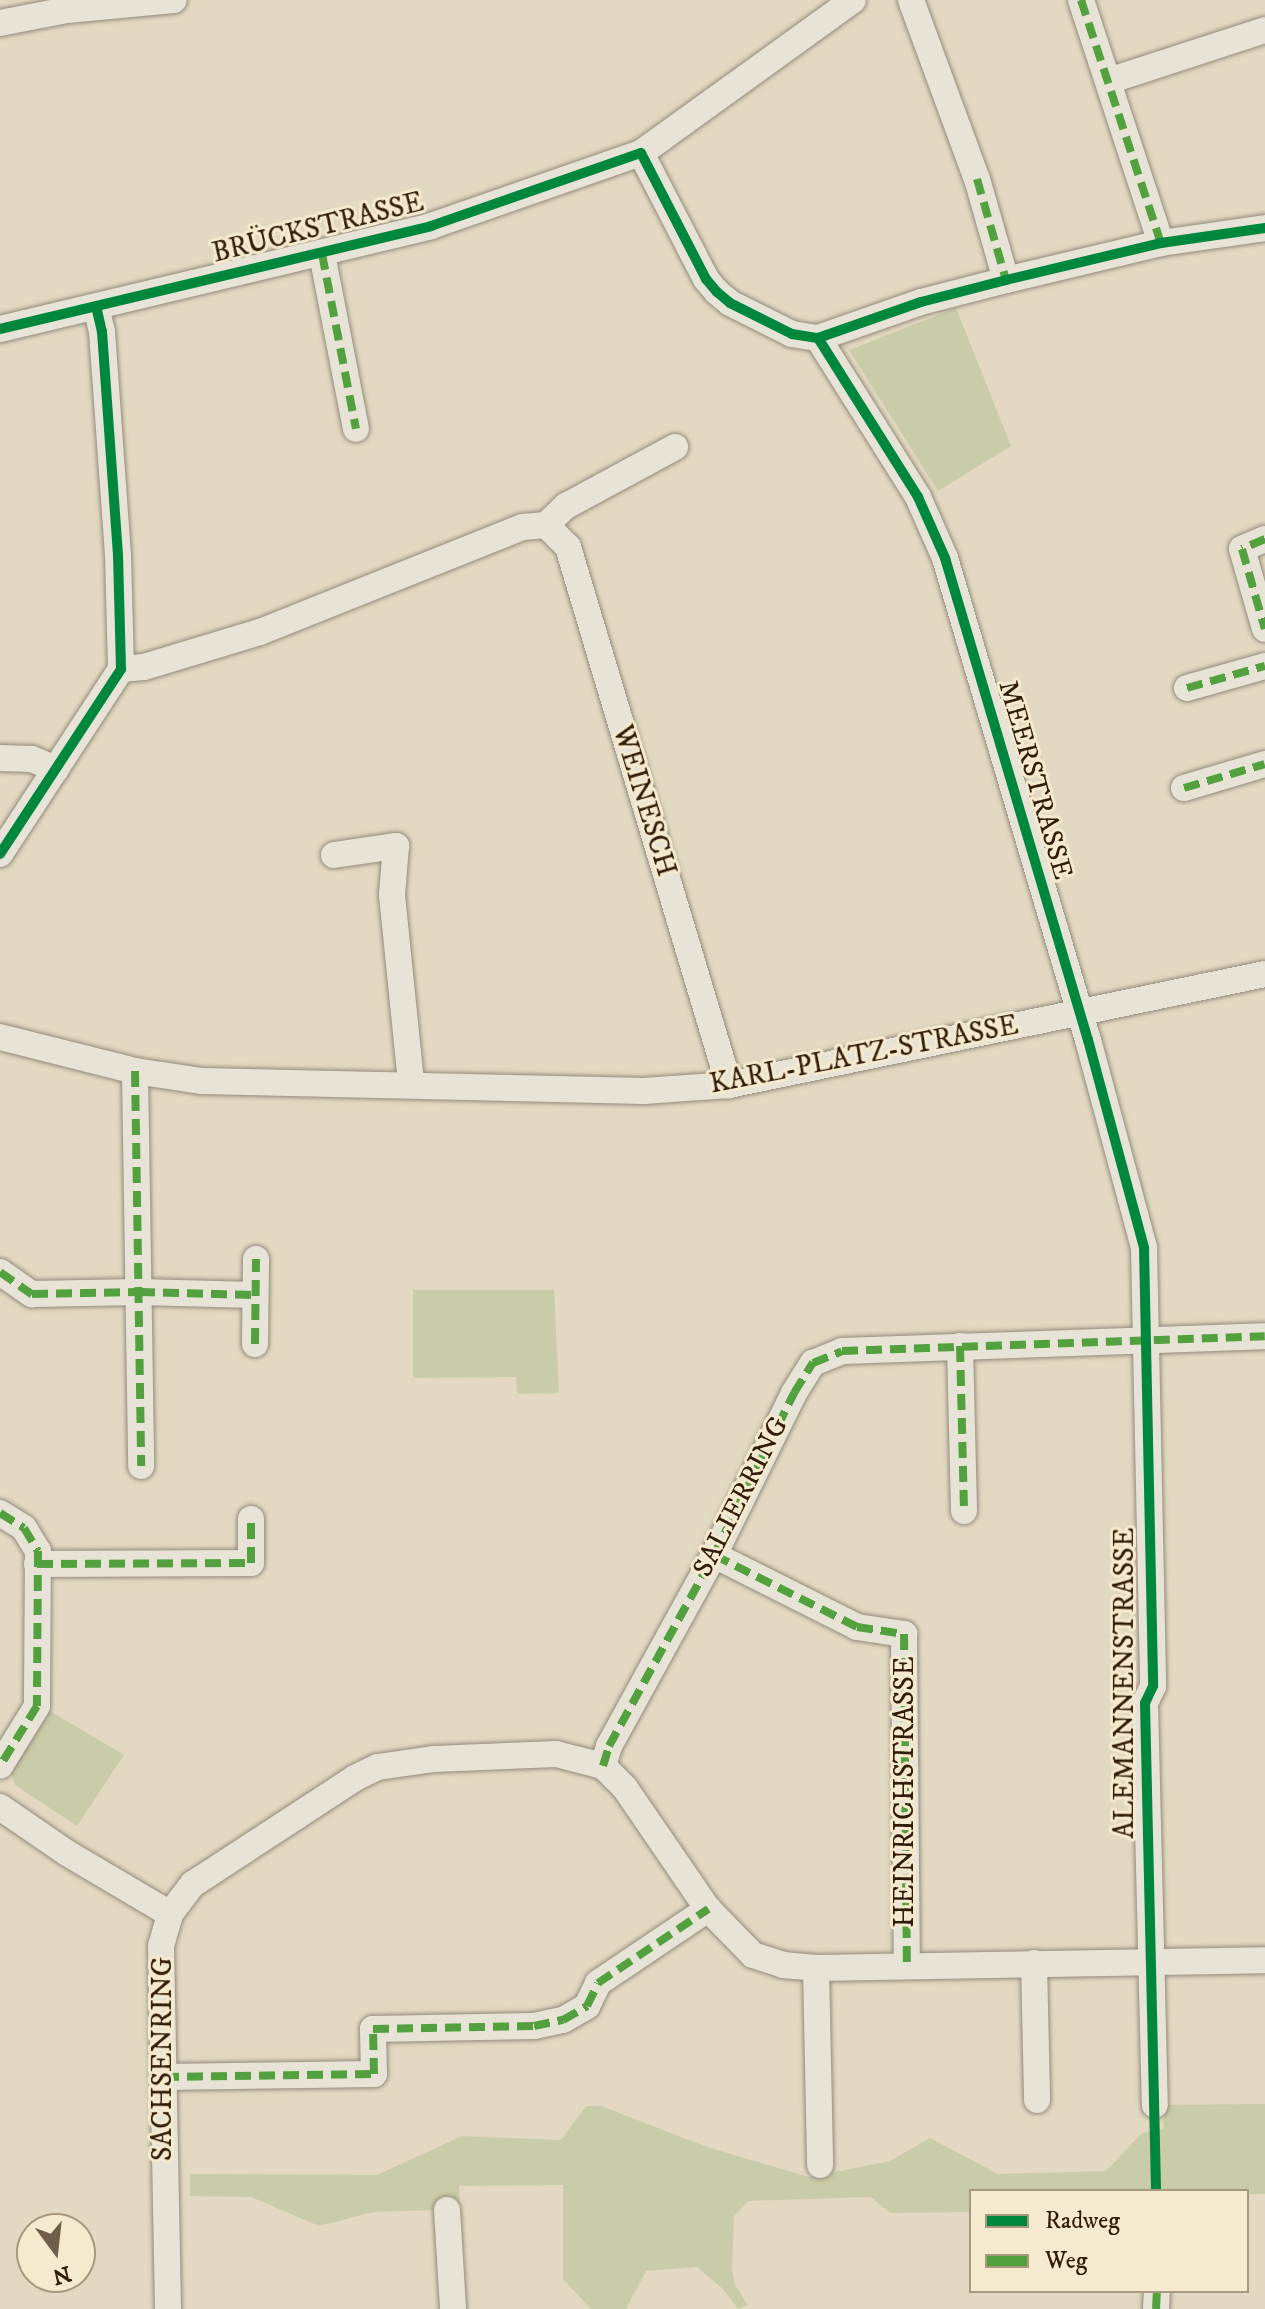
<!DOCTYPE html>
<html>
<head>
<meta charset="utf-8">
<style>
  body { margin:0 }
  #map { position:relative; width:1265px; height:2309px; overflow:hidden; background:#e3d9c2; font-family:"IM FELL DW Pica",serif }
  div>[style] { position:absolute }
  .green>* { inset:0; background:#c9cca8 }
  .roads { filter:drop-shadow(0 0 2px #938b7c) drop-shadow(0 0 2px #938b7c) }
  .minor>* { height:26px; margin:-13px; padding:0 13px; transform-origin:13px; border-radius:13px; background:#e8e3d7 }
  .quiet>* { height:8px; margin-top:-4px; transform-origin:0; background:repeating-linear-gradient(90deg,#52a13e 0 16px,transparent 0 24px) }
  .cycleway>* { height:10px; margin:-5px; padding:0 5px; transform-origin:5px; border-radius:5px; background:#00873e }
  span { translate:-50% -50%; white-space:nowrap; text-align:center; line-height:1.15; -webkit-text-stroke:6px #f6eace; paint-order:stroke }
  .street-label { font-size:28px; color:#311c09 }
  .legend { position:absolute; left:969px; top:2189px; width:280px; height:104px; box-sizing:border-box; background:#f6eace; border:2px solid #a7987f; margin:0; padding:10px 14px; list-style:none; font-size:24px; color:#311c09 }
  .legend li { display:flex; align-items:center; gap:16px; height:40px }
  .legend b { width:40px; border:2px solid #a7987f }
  .north { position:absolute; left:16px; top:2213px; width:80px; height:80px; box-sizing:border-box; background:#f6eace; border:2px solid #a7987f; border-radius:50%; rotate:165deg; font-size:22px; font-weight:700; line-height:32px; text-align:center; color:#311c09 }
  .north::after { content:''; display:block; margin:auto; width:28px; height:36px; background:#6f5e4a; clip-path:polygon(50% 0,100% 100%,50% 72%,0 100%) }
</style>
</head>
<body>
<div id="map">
  <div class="green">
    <div style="clip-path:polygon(956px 308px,1011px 446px,938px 491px,849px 350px)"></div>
    <div style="clip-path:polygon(413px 1290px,554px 1290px,559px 1393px,517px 1394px,516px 1377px,413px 1378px)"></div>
    <div style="clip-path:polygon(50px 1711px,124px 1755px,77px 1826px,15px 1785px,10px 1770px)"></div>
    <div style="clip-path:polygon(1265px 2104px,1265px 2194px,1247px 2194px,1247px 2191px,971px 2191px,971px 2212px,890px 2213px,871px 2197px,748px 2201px,734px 2216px,732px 2270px,735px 2285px,748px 2305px,738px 2309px,724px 2290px,697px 2267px,646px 2271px,626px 2309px,591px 2309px,563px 2279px,563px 2185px,459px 2186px,460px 2209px,373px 2212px,319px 2226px,251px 2197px,190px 2196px,190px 2174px,377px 2175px,462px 2136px,561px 2140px,586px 2106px,601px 2106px,707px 2147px,809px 2177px,890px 2161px,930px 2138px,998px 2174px,1106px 2171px,1142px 2133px,1163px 2129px,1165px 2105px)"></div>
  </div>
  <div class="roads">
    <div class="minor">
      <div style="left:911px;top:0;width:191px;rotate:69.8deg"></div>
      <div style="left:977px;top:179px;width:105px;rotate:74deg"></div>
      <div style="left:1081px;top:0;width:256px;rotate:71.8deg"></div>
      <div style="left:0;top:23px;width:68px;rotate:-11deg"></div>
      <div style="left:67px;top:10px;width:107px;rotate:-5.3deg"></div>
      <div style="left:1108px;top:81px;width:165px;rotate:-18deg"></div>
      <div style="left:641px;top:153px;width:142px;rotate:62.7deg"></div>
      <div style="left:706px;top:279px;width:17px;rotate:50deg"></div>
      <div style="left:717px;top:292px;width:17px;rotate:40deg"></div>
      <div style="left:730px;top:303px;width:69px;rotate:26.6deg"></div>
      <div style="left:792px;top:334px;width:26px;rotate:9deg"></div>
      <div style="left:818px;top:338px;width:109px;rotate:-19.3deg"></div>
      <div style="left:921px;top:302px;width:88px;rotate:-14.5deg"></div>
      <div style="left:1006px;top:280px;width:159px;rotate:-13.4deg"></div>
      <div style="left:1161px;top:243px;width:105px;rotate:-8.2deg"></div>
      <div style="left:322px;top:254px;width:178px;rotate:79deg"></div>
      <div style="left:0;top:329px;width:443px;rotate:-13.4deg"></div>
      <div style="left:431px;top:226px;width:222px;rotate:-19.2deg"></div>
      <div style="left:641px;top:153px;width:261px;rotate:-35.8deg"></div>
      <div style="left:818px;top:338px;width:188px;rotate:57.8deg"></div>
      <div style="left:918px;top:497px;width:67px;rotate:66.1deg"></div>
      <div style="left:945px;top:558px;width:503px;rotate:73.48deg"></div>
      <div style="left:1088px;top:1040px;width:215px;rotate:74.9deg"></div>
      <div style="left:1144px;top:1248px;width:438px;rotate:88.8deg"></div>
      <div style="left:1153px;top:1686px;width:19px;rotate:115deg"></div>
      <div style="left:1145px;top:1703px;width:402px;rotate:88.6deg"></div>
      <div style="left:546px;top:525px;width:28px;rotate:-44deg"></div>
      <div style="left:566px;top:506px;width:124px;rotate:-28.4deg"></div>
      <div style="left:1265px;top:539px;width:25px;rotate:157deg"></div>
      <div style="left:1242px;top:549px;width:83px;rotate:74deg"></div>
      <div style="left:121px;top:669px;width:23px;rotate:-5deg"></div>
      <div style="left:144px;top:667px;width:121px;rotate:-16.8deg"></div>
      <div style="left:260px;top:632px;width:283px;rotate:-21.8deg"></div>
      <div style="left:523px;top:527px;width:23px;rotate:-5deg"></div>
      <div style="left:546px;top:525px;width:31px;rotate:45deg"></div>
      <div style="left:568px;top:547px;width:562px;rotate:73.34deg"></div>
      <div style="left:1187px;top:688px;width:81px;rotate:-15.8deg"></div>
      <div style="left:0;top:758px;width:32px;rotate:2deg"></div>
      <div style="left:32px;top:759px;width:26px;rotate:23deg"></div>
      <div style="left:1184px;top:788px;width:84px;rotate:-16.5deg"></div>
      <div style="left:0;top:854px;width:221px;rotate:-56.8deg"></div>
      <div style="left:121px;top:669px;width:114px;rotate:-91.5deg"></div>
      <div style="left:118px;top:555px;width:224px;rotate:-94.1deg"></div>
      <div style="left:102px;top:332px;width:26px;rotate:-103deg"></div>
      <div style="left:334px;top:855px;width:63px;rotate:-8.3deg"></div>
      <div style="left:396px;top:846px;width:49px;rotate:94.7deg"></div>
      <div style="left:392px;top:895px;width:189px;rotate:84.2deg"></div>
      <div style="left:0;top:1037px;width:139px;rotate:14.1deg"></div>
      <div style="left:135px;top:1071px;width:68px;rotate:8.5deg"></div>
      <div style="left:202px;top:1081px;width:442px;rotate:1.3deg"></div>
      <div style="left:644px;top:1091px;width:85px;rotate:-4deg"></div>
      <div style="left:729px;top:1085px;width:547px;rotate:-11.7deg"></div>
      <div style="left:135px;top:1071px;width:395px;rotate:89.1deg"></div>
      <div style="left:0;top:1272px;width:39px;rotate:35deg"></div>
      <div style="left:32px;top:1294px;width:107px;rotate:-1.1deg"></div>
      <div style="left:139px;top:1292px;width:116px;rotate:1.5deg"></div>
      <div style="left:255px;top:1344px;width:85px;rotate:-89.3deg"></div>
      <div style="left:960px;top:1346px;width:165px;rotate:88.6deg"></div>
      <div style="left:0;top:1513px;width:28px;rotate:32deg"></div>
      <div style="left:24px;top:1528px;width:27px;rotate:59deg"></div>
      <div style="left:38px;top:1551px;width:155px;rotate:90.4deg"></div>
      <div style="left:37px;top:1706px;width:70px;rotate:121.7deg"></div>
      <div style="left:714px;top:1555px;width:160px;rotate:26.7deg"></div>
      <div style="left:857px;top:1627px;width:48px;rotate:8.5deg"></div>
      <div style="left:904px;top:1634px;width:332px;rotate:89.5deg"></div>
      <div style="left:37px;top:1564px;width:214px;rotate:-0.3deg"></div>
      <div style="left:251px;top:1563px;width:44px;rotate:-90deg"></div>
      <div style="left:603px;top:1766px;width:21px;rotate:-73deg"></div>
      <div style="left:609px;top:1746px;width:218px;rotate:-61.2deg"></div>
      <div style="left:714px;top:1555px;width:181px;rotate:-63.7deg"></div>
      <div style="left:794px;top:1393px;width:36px;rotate:-58deg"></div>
      <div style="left:813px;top:1363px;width:31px;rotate:-22deg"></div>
      <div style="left:842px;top:1351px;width:423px;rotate:-2deg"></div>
      <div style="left:0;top:1807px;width:81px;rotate:34.5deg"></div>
      <div style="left:67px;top:1853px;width:120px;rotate:30.6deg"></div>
      <div style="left:1034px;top:1963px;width:137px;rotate:88.7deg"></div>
      <div style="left:816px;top:1968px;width:197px;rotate:88.8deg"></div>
      <div style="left:163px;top:2077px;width:211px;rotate:-0.8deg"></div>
      <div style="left:374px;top:2074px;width:45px;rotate:-91.3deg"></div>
      <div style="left:373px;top:2029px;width:161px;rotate:-1.1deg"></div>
      <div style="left:534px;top:2026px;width:30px;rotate:-12deg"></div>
      <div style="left:563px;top:2020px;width:28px;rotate:-30deg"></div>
      <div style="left:587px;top:2006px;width:25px;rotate:-64deg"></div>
      <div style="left:598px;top:1983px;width:133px;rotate:-33.9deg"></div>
      <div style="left:447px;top:2210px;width:99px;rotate:86.5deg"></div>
      <div style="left:168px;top:2309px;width:363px;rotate:-91.1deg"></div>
      <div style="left:161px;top:1946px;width:33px;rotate:-74deg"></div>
      <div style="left:170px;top:1914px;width:38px;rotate:-53deg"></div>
      <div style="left:193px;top:1884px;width:194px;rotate:-33.2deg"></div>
      <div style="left:355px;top:1778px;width:25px;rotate:-26deg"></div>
      <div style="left:378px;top:1767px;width:57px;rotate:-8.1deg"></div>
      <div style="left:434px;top:1759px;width:122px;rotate:-2.3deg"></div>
      <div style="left:556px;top:1754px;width:49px;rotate:14.3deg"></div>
      <div style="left:603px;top:1766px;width:31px;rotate:45deg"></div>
      <div style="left:625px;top:1788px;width:147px;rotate:55.6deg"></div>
      <div style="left:708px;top:1909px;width:64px;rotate:45.6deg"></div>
      <div style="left:753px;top:1955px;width:32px;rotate:18deg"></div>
      <div style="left:783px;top:1965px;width:33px;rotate:5deg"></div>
      <div style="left:816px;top:1968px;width:449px;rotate:-1deg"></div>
      <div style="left:1156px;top:2309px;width:18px;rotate:-87deg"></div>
    </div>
  </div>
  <div class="quiet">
    <div style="left:1081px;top:0;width:256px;rotate:71.8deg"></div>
    <div style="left:977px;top:179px;width:105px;rotate:74deg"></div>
    <div style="left:322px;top:254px;width:178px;rotate:79deg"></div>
    <div style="left:1265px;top:539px;width:25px;rotate:157deg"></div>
    <div style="left:1242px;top:549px;width:83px;rotate:74deg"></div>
    <div style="left:1187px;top:688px;width:81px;rotate:-15.8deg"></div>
    <div style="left:1184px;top:788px;width:84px;rotate:-16.5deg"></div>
    <div style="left:135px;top:1071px;width:395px;rotate:89.1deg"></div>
    <div style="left:0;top:1272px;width:39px;rotate:35deg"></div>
    <div style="left:32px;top:1294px;width:107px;rotate:-1.1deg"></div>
    <div style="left:139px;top:1292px;width:116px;rotate:1.5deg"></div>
    <div style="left:255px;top:1344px;width:85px;rotate:-89.3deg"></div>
    <div style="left:960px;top:1346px;width:165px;rotate:88.6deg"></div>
    <div style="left:0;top:1513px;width:28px;rotate:32deg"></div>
    <div style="left:24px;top:1528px;width:27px;rotate:59deg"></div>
    <div style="left:38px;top:1551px;width:155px;rotate:90.4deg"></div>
    <div style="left:37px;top:1706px;width:70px;rotate:121.7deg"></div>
    <div style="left:714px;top:1555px;width:160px;rotate:26.7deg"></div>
    <div style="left:857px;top:1627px;width:48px;rotate:8.5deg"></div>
    <div style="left:904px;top:1634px;width:332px;rotate:89.5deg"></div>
    <div style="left:37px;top:1564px;width:214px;rotate:-0.3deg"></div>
    <div style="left:251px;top:1563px;width:44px;rotate:-90deg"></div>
    <div style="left:603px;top:1766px;width:21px;rotate:-73deg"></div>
    <div style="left:609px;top:1746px;width:218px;rotate:-61.2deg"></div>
    <div style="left:714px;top:1555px;width:181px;rotate:-63.7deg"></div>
    <div style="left:794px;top:1393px;width:36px;rotate:-58deg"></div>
    <div style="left:813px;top:1363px;width:31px;rotate:-22deg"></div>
    <div style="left:842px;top:1351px;width:423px;rotate:-2deg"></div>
    <div style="left:163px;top:2077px;width:211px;rotate:-0.8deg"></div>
    <div style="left:374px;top:2074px;width:45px;rotate:-91.3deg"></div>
    <div style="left:373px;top:2029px;width:161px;rotate:-1.1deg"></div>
    <div style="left:534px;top:2026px;width:30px;rotate:-12deg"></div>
    <div style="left:563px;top:2020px;width:28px;rotate:-30deg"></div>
    <div style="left:587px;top:2006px;width:25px;rotate:-64deg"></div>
    <div style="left:598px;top:1983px;width:133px;rotate:-33.9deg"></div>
    <div style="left:1156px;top:2309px;width:18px;rotate:-87deg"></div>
  </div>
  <div class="cycleway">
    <div style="left:0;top:329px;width:443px;rotate:-13.4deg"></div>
    <div style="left:431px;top:226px;width:222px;rotate:-19.2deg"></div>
    <div style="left:641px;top:153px;width:142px;rotate:62.7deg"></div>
    <div style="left:706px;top:279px;width:17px;rotate:50deg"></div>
    <div style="left:717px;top:292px;width:17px;rotate:40deg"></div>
    <div style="left:730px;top:303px;width:69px;rotate:26.6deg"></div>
    <div style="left:792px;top:334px;width:26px;rotate:9deg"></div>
    <div style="left:818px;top:338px;width:109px;rotate:-19.3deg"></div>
    <div style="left:921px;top:302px;width:88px;rotate:-14.5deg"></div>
    <div style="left:1006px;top:280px;width:159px;rotate:-13.4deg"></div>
    <div style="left:1161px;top:243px;width:105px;rotate:-8.2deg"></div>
    <div style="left:818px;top:338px;width:188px;rotate:57.8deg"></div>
    <div style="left:918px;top:497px;width:67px;rotate:66.1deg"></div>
    <div style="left:945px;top:558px;width:503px;rotate:73.48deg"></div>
    <div style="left:1088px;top:1040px;width:215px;rotate:74.9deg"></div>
    <div style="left:1144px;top:1248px;width:438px;rotate:88.8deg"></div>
    <div style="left:1153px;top:1686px;width:19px;rotate:115deg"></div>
    <div style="left:1145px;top:1703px;width:488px;rotate:88.7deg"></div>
    <div style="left:0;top:854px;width:221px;rotate:-56.8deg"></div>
    <div style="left:121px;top:669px;width:114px;rotate:-91.5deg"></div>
    <div style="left:118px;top:555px;width:224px;rotate:-94.1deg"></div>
    <div style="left:102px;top:332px;width:26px;rotate:-103deg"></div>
  </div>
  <div class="street-label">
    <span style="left:318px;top:228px;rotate:-14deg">BRÜCKSTRASSE</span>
    <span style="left:1035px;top:780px;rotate:74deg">MEERSTRASSE</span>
    <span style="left:644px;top:801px;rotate:73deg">WEINESCH</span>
    <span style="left:864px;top:1055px;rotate:-11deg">KARL-PLATZ-STRASSE</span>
    <span style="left:741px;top:1497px;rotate:-63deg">SALIERRING</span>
    <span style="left:1125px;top:1683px;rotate:-90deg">ALEMANNENSTRASSE</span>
    <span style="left:905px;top:1792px;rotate:-90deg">HEINRICHSTRASSE</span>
    <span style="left:163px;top:2059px;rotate:-90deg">SACHSENRING</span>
  </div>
  <ul class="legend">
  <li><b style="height:10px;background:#00873e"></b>Radweg</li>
  <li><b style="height:10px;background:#52a13e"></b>Weg</li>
  </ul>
  <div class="north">N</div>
</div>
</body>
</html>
